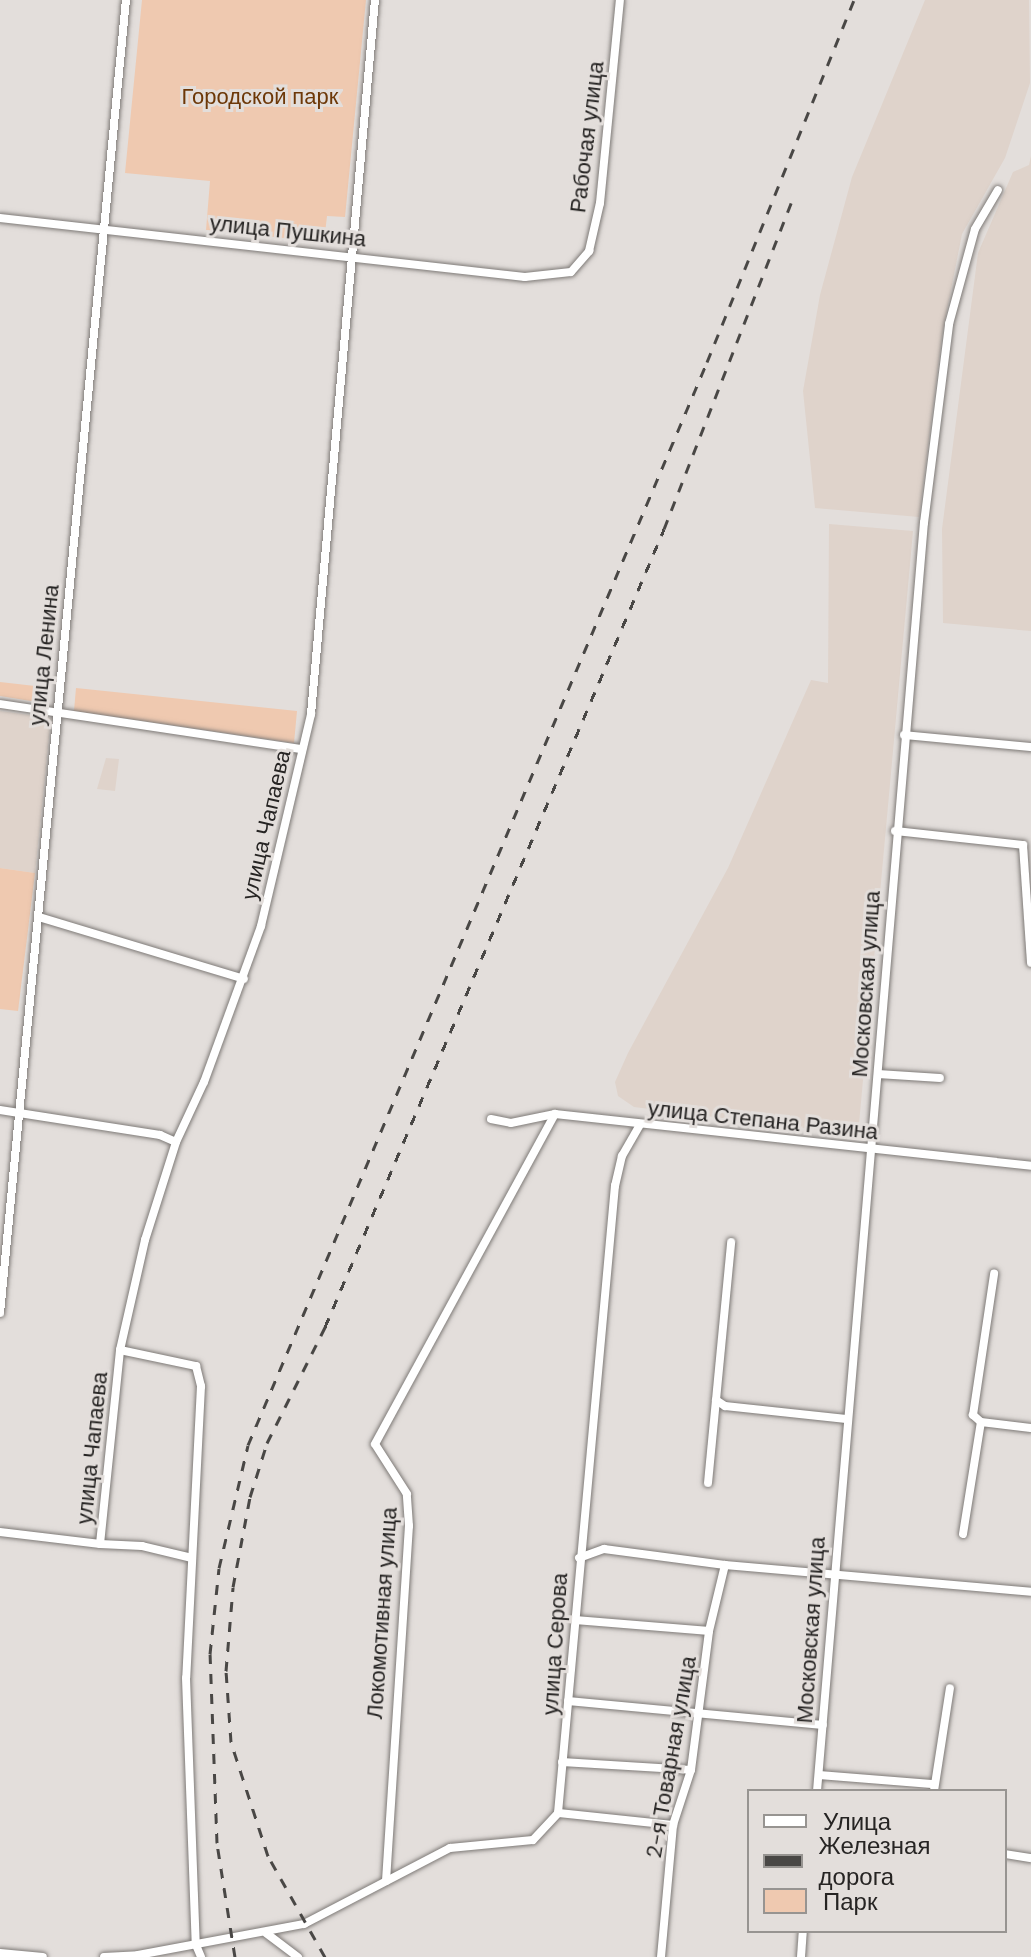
<!DOCTYPE html>
<html>
<head>
<meta charset="utf-8">
<style>
  body { margin:0 }
  #map { position:relative; width:1031px; height:1957px; overflow:hidden; background:#e3dedb; font-family:"DM Sans",sans-serif }
  div>[style] { position:absolute }
  .built>* { inset:0; background:#dfd3cb }
  .green>* { inset:0; background:#efc9b0 }
  .roads { filter:drop-shadow(0 0 2px #7e7a77) drop-shadow(0 0 2px #7e7a77) }
  .minor>* { height:8px; margin:-4px; padding:0 4px; transform-origin:4px; border-radius:4px; background:#fff }
  .rail>* { height:3px; margin-top:-1.5px; transform-origin:0; background:repeating-linear-gradient(90deg,#494745 0 10px,transparent 0 20px) }
  span { translate:-50% -50%; white-space:nowrap; text-align:center; line-height:1.15; -webkit-text-stroke:6px #e3dedb; paint-order:stroke }
  .park-label { font-size:22px; color:#6d3808 }
  .street-label { font-size:22px; color:#262423 }
  .legend { position:absolute; left:747px; top:1789px; width:260px; height:144px; box-sizing:border-box; background:#e3dedb; border:2px solid #979491; margin:0; padding:10px 14px; list-style:none; font-size:24px; color:#262423 }
  .legend li { display:flex; align-items:center; gap:16px; height:40px }
  .legend b { width:40px; border:2px solid #979491 }
</style>
</head>
<body>
<div id="map">
  <div class="built">
    <div style="clip-path:polygon(925px 0,1029px 0,1030px 83px,1005px 158px,962px 234px,942px 335px,919px 517px,815px 508px,803px 391px,820px 295px,852px 177px)"></div>
    <div style="clip-path:polygon(1031px 156px,1031px 631px,943px 623px,942px 529px,978px 253px,1013px 172px,1029px 165px)"></div>
    <div style="clip-path:polygon(829px 524px,913px 531px,858px 1135px,634px 1107px,618px 1096px,615px 1082px,628px 1053px,728px 868px,811px 680px,828px 683px)"></div>
    <div style="clip-path:polygon(0 711px,51px 718px,35px 873px,0 868px)"></div>
    <div style="clip-path:polygon(106px 758px,119px 759px,115px 791px,97px 789px)"></div>
  </div>
  <div class="green">
    <div style="clip-path:polygon(142px 0,366px 0,345px 217px,327px 216px,324px 242px,206px 230px,210px 181px,125px 173px)"></div>
    <div style="clip-path:polygon(0 682px,44px 687px,43px 703px,0 696px)"></div>
    <div style="clip-path:polygon(76px 688px,297px 711px,294px 743px,74px 711px)"></div>
    <div style="clip-path:polygon(0 868px,35px 873px,18px 1011px,0 1009px)"></div>
  </div>
  <div class="roads">
    <div class="minor">
      <div style="left:0;top:218px;width:528px;rotate:6.41deg"></div>
      <div style="left:525px;top:277px;width:46px;rotate:-6.2deg"></div>
      <div style="left:571px;top:272px;width:28px;rotate:-49deg"></div>
      <div style="left:589px;top:251px;width:49px;rotate:-77.1deg"></div>
      <div style="left:600px;top:203px;width:204px;rotate:-84.4deg"></div>
      <div style="left:0;top:704px;width:305px;rotate:8.5deg"></div>
      <div style="left:904px;top:735px;width:128px;rotate:5.4deg"></div>
      <div style="left:895px;top:831px;width:129px;rotate:6.2deg"></div>
      <div style="left:1023px;top:845px;width:118px;rotate:86.1deg"></div>
      <div style="left:39px;top:917px;width:214px;rotate:16.8deg"></div>
      <div style="left:878px;top:1074px;width:62px;rotate:3.7deg"></div>
      <div style="left:0;top:1110px;width:162px;rotate:8.9deg"></div>
      <div style="left:160px;top:1135px;width:17px;rotate:24deg"></div>
      <div style="left:491px;top:1119px;width:20px;rotate:11deg"></div>
      <div style="left:511px;top:1123px;width:45px;rotate:-11.6deg"></div>
      <div style="left:555px;top:1114px;width:479px;rotate:6.2deg"></div>
      <div style="left:0;top:1313px;width:1319px;rotate:-84.52deg"></div>
      <div style="left:120px;top:1350px;width:78px;rotate:11.9deg"></div>
      <div style="left:196px;top:1366px;width:21px;rotate:76deg"></div>
      <div style="left:201px;top:1386px;width:292px;rotate:92.9deg"></div>
      <div style="left:186px;top:1678px;width:267px;rotate:87.9deg"></div>
      <div style="left:196px;top:1945px;width:13px;rotate:67deg"></div>
      <div style="left:716px;top:1400px;width:11px;rotate:34deg"></div>
      <div style="left:725px;top:1406px;width:122px;rotate:6.1deg"></div>
      <div style="left:981px;top:1422px;width:50px;rotate:6.8deg"></div>
      <div style="left:708px;top:1483px;width:242px;rotate:-84.5deg"></div>
      <div style="left:0;top:1532px;width:101px;rotate:6.8deg"></div>
      <div style="left:963px;top:1534px;width:113px;rotate:-80.9deg"></div>
      <div style="left:981px;top:1422px;width:11px;rotate:-139deg"></div>
      <div style="left:973px;top:1415px;width:143px;rotate:-81.5deg"></div>
      <div style="left:192px;top:1558px;width:51px;rotate:-166.5deg"></div>
      <div style="left:142px;top:1546px;width:42px;rotate:-177.3deg"></div>
      <div style="left:100px;top:1544px;width:195px;rotate:-84.1deg"></div>
      <div style="left:120px;top:1350px;width:113px;rotate:-77.2deg"></div>
      <div style="left:145px;top:1240px;width:103px;rotate:-72.4deg"></div>
      <div style="left:176px;top:1142px;width:66px;rotate:-65deg"></div>
      <div style="left:204px;top:1082px;width:166px;rotate:-69.9deg"></div>
      <div style="left:261px;top:926px;width:218px;rotate:-76.7deg"></div>
      <div style="left:311px;top:714px;width:717px;rotate:-84.88deg"></div>
      <div style="left:579px;top:1558px;width:27px;rotate:-20deg"></div>
      <div style="left:604px;top:1549px;width:122px;rotate:7.5deg"></div>
      <div style="left:725px;top:1565px;width:307px;rotate:5deg"></div>
      <div style="left:576px;top:1620px;width:133px;rotate:4.7deg"></div>
      <div style="left:568px;top:1701px;width:256px;rotate:5.4deg"></div>
      <div style="left:562px;top:1762px;width:129px;rotate:3.5deg"></div>
      <div style="left:819px;top:1775px;width:113px;rotate:4.6deg"></div>
      <div style="left:817px;top:1791px;width:1273px;rotate:-85.18deg"></div>
      <div style="left:924px;top:523px;width:201px;rotate:-82.8deg"></div>
      <div style="left:949px;top:324px;width:98px;rotate:-74.7deg"></div>
      <div style="left:975px;top:229px;width:45px;rotate:-59.5deg"></div>
      <div style="left:934px;top:1791px;width:104px;rotate:-81.2deg"></div>
      <div style="left:558px;top:1813px;width:116px;rotate:6deg"></div>
      <div style="left:1005px;top:1854px;width:26px;rotate:9deg"></div>
      <div style="left:386px;top:1881px;width:356px;rotate:-86.3deg"></div>
      <div style="left:409px;top:1526px;width:32px;rotate:-94deg"></div>
      <div style="left:407px;top:1494px;width:59px;rotate:-122.6deg"></div>
      <div style="left:375px;top:1444px;width:376px;rotate:-61.4deg"></div>
      <div style="left:266px;top:1933px;width:40px;rotate:37deg"></div>
      <div style="left:0;top:1953px;width:43px;rotate:5.3deg"></div>
      <div style="left:104px;top:1957px;width:34px;rotate:-3deg"></div>
      <div style="left:138px;top:1955px;width:169px;rotate:-10.6deg"></div>
      <div style="left:304px;top:1924px;width:165px;rotate:-27.5deg"></div>
      <div style="left:450px;top:1848px;width:83px;rotate:-5.5deg"></div>
      <div style="left:533px;top:1840px;width:37px;rotate:-47deg"></div>
      <div style="left:558px;top:1813px;width:630px;rotate:-84.81deg"></div>
      <div style="left:615px;top:1186px;width:31px;rotate:-77deg"></div>
      <div style="left:622px;top:1156px;width:36px;rotate:-60deg"></div>
      <div style="left:661px;top:1957px;width:133px;rotate:-84.8deg"></div>
      <div style="left:673px;top:1825px;width:58px;rotate:-71.9deg"></div>
      <div style="left:691px;top:1770px;width:140px;rotate:-82.6deg"></div>
      <div style="left:709px;top:1631px;width:68px;rotate:-76.4deg"></div>
      <div style="left:801px;top:1957px;width:26px;rotate:-86deg"></div>
    </div>
  </div>
  <div class="rail">
    <div style="left:235px;top:1957px;width:115px;rotate:-99deg"></div>
    <div style="left:217px;top:1843px;width:189px;rotate:-92.1deg"></div>
    <div style="left:210px;top:1654px;width:86px;rotate:-84deg"></div>
    <div style="left:219px;top:1568px;width:126px;rotate:-76.7deg"></div>
    <div style="left:248px;top:1445px;width:1176px;rotate:-67.03deg"></div>
    <div style="left:707px;top:362px;width:391px;rotate:-67.9deg"></div>
    <div style="left:325px;top:1957px;width:116px;rotate:-119.4deg"></div>
    <div style="left:268px;top:1856px;width:120px;rotate:-108deg"></div>
    <div style="left:231px;top:1742px;width:71px;rotate:-94deg"></div>
    <div style="left:226px;top:1671px;width:84px;rotate:-85.2deg"></div>
    <div style="left:233px;top:1587px;width:92px;rotate:-79.3deg"></div>
    <div style="left:250px;top:1497px;width:57px;rotate:-72.5deg"></div>
    <div style="left:267px;top:1443px;width:130px;rotate:-63.4deg"></div>
    <div style="left:325px;top:1327px;width:867px;rotate:-66.98deg"></div>
    <div style="left:664px;top:529px;width:355px;rotate:-68.7deg"></div>
  </div>
  <div class="park-label">
    <span style="left:260px;top:97px">Городской парк</span>
  </div>
  <div class="street-label">
    <span style="left:587px;top:137px;rotate:-83deg">Рабочая улица</span>
    <span style="left:288px;top:231px;rotate:6deg">улица Пушкина</span>
    <span style="left:44px;top:655px;rotate:-84deg">улица Ленина</span>
    <span style="left:266px;top:825px;rotate:-77deg">улица Чапаева</span>
    <span style="left:866px;top:984px;rotate:-86deg">Московская улица</span>
    <span style="left:763px;top:1120px;rotate:6deg">улица Степана Разина</span>
    <span style="left:92px;top:1448px;rotate:-84deg">улица Чапаева</span>
    <span style="left:382px;top:1613px;rotate:-86deg">Локомотивная улица</span>
    <span style="left:811px;top:1630px;rotate:-86deg">Московская улица</span>
    <span style="left:555px;top:1644px;rotate:-86deg">улица Серова</span>
    <span style="left:671px;top:1757px;rotate:-80deg">2-я Товарная улица</span>
  </div>
  <ul class="legend">
  <li><b style="height:10px;background:#fff"></b>Улица</li>
  <li><b style="height:10px;background:#494745"></b>Железная дорога</li>
  <li><b style="height:22px;background:#efc9b0"></b>Парк</li>
  </ul>
</div>
</body>
</html>
